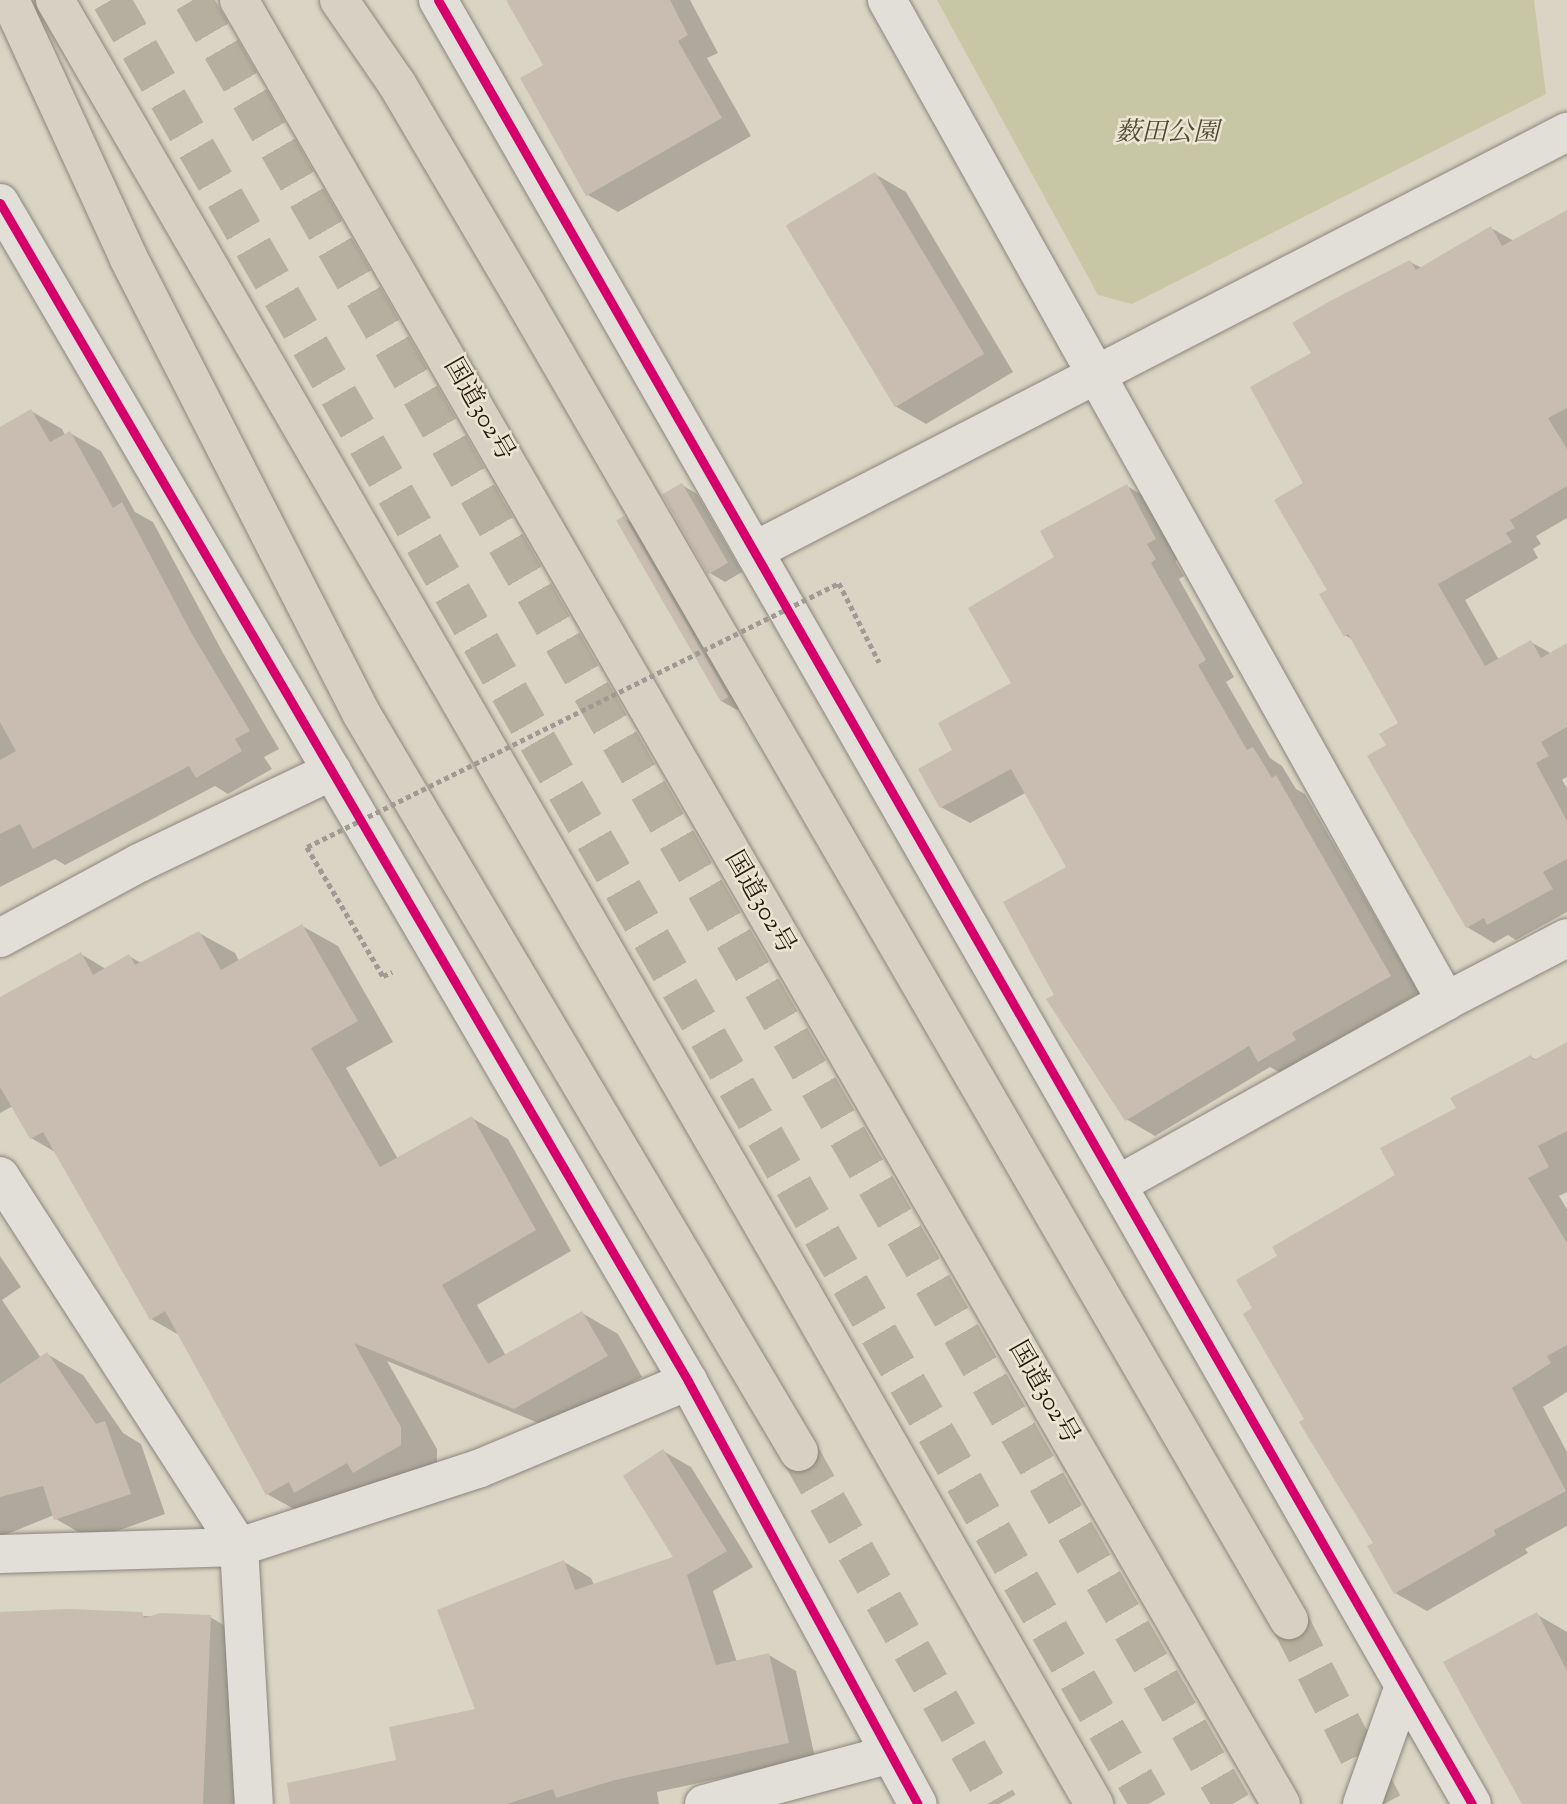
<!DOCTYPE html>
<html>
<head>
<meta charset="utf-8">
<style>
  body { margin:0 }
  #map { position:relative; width:1567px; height:1804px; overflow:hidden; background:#dad4c4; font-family:"Sorts Mill Goudy","Noto Serif JP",serif }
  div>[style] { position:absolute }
  .green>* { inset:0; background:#c8c7a5 }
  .shadow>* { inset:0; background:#0003 }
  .building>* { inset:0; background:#c9bcb1; transform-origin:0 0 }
  .highway-tunnel>* { height:38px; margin-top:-19px; transform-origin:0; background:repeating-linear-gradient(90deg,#b6af9f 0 38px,transparent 0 57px) }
  .path>* { height:4.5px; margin-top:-2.25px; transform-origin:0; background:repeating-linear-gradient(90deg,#9f9b94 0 5px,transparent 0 8.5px) }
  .roads { filter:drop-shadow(0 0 2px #8b867c) drop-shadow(0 0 2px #8b867c) }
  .minor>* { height:38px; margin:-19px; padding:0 19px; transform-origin:19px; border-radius:19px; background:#e2dfd8 }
  .highway>* { height:38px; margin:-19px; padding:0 19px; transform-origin:19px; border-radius:19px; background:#d7d0c3 }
  .path-bridge>* { height:4.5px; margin-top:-2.25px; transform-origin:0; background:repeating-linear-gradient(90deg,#9f9b94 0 5px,transparent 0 8.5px) }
  .cycleway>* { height:9px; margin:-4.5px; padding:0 4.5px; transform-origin:4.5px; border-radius:4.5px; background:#d6006c }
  span { translate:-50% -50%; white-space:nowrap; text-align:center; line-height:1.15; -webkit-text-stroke:5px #ece5d3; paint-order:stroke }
  .park-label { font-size:26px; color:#524a32; font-style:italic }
  .street-label { font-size:26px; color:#26190b }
</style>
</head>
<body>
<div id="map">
  <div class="green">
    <div style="clip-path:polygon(937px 0,1534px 0,1546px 94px,1132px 304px,1098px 295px)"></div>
  </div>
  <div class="shadow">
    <div style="clip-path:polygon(508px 0,690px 0,718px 53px,707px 58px,751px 136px,618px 212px,588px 195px,545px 66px)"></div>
    <div style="clip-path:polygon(875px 174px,906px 192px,1013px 372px,926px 424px,895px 406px)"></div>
    <div style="clip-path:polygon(1567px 214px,1567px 518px,1536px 536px,1541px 544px,1533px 549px,1538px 558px,1465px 600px,1499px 660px,1531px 642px,1552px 654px,1567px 655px,1567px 777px,1562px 780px,1567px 788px,1567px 912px,1516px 940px,1508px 935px,1494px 943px,1467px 927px,1389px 745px,1401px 724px,1353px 640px,1345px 635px,1329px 591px,1306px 484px,1313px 354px,1410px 262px,1422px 268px,1491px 228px,1514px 241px)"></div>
    <div style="clip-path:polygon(31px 411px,62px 429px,65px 435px,70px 433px,101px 451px,135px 512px,153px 522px,223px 653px,279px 749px,264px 757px,272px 769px,228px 794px,215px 786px,65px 865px,55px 859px,0 887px,0 429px)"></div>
    <div style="clip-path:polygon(682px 485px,697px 494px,742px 572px,725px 582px,710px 573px)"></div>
    <div style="clip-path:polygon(1127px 486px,1156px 503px,1184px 556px,1175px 561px,1184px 576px,1179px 579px,1234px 677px,1226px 682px,1270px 758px,1282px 766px,1296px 789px,1305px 794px,1419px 993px,1320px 1050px,1288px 1077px,1270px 1067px,1155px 1136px,1126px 1119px,1056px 995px,1069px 868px,1027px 792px,970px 823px,941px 807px,954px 751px,1014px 683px,1056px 558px)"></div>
    <div style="clip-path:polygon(624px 518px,640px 527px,743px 706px,737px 710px,721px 701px)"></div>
    <div style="clip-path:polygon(302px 926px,338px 946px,393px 1042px,346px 1068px,398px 1159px,472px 1118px,508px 1139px,571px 1251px,477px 1305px,506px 1356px,582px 1313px,618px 1334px,642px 1377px,551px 1428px,387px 1361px,437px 1449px,437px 1466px,303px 1514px,267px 1494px,181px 1336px,151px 1319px,57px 1153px,31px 1138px,13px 1106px,0 1113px,0 999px,81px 954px,106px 969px,129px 956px,141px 963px,199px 933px,235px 953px,239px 961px)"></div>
    <div style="clip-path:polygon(1567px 1055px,1567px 1192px,1559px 1196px,1567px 1209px,1567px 1392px,1543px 1407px,1567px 1452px,1567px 1526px,1525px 1549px,1528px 1553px,1427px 1611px,1395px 1593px,1376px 1543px,1307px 1419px,1254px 1309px,1279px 1257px,1397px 1176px,1458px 1108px,1531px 1057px,1537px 1060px)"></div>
    <div style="clip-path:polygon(0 1256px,21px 1287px,2px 1300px,41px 1358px,47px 1354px,83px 1375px,123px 1433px,141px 1444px,165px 1514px,92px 1540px,56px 1519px,54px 1515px,0 1537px)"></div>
    <div style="clip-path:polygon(663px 1451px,691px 1467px,753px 1567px,713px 1591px,737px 1662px,769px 1655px,796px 1671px,815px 1758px,657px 1792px,659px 1804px,357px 1804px,398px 1762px,478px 1711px,564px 1562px,591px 1578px,594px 1585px,676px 1558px)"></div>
    <div style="clip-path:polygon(0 1614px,210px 1617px,239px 1634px,233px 1789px,236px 1791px,236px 1804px,0 1804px)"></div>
    <div style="clip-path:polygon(1536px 1614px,1567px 1632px,1567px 1804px,1524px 1804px)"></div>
  </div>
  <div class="building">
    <div style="clip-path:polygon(506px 0,670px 0,688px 35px,678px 41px,722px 118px,586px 196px,520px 78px,543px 65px)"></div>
    <div style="left:875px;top:172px;width:212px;height:104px;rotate:59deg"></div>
    <div style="clip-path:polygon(1567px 210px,1567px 408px,1548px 418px,1567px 449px,1567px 486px,1510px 520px,1515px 528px,1506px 533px,1512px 542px,1438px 584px,1485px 666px,1531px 640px,1541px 658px,1567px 643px,1567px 727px,1541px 742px,1549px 756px,1536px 763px,1567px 821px,1567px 859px,1543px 872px,1553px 889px,1487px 925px,1484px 918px,1466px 928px,1367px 756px,1386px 745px,1379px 734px,1398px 723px,1348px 634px,1344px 637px,1319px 594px,1327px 590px,1274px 500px,1303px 483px,1250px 387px,1311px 353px,1292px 323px,1332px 300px,1410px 260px,1416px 270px,1491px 226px,1502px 246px)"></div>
    <div style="clip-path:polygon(31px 409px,50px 442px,70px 431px,113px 508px,122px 502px,192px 634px,250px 731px,235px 739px,242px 751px,196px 778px,189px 766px,33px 849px,20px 824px,0 834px,0 760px,16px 751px,0 722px,0 427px)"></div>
    <div style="left:682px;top:483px;width:92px;height:23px;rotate:60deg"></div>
    <div style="clip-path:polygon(1127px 484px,1156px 539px,1147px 544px,1156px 559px,1151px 563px,1206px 660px,1198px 665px,1247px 750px,1253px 747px,1272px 778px,1276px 775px,1391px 976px,1292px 1033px,1296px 1040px,1258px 1062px,1249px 1046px,1125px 1121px,1046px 999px,1054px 995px,1003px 902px,1066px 867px,1011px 769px,940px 808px,918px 769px,952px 750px,938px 723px,1011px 683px,968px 608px,1054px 557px,1040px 531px)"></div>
    <div style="left:624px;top:516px;width:209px;height:9px;rotate:60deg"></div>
    <div style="clip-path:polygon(302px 924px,358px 1021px,311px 1048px,380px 1167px,472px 1116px,536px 1230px,442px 1285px,488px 1364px,582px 1311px,608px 1356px,514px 1409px,354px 1343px,401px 1427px,401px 1445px,353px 1473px,347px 1463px,294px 1493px,289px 1482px,266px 1495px,165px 1311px,150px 1320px,43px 1132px,30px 1139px,0 1087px,0 997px,81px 952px,93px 975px,129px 954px,135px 965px,199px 931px,221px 970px)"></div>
    <div style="clip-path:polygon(1567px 1042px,1567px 1131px,1538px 1146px,1549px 1167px,1528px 1178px,1567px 1243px,1567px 1345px,1547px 1356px,1551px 1363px,1512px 1388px,1566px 1491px,1494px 1530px,1496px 1535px,1394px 1594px,1367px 1546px,1373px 1543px,1299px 1422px,1304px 1419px,1243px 1314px,1252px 1308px,1236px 1280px,1277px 1256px,1272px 1247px,1395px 1175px,1380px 1148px,1456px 1108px,1450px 1098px,1531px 1055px,1534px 1060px)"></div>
    <div style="clip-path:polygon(47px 1352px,96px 1424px,105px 1421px,131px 1494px,54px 1520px,43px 1486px,0 1497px,0 1384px)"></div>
    <div style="clip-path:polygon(663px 1449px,727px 1551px,687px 1575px,716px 1665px,769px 1653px,789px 1743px,615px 1780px,556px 1798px,553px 1789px,507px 1804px,290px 1804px,287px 1783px,396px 1760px,389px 1727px,475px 1709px,437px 1610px,564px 1560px,575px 1590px,673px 1557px,623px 1476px)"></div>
    <div style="clip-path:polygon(68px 1609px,142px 1612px,144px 1618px,160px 1613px,211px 1615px,203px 1804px,0 1804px,0 1612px)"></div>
    <div style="clip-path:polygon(1537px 1612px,1567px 1671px,1567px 1804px,1522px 1804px,1443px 1662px)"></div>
  </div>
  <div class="highway-tunnel">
    <div style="left:111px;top:0;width:2081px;rotate:60.08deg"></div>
    <div style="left:193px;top:0;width:2082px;rotate:60.06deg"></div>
    <div style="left:799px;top:1452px;width:405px;rotate:60.4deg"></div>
    <div style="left:1289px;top:1620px;width:207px;rotate:62.9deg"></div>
  </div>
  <div class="path">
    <div style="left:839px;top:583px;width:89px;rotate:63.1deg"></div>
    <div style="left:307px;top:847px;width:150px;rotate:59.5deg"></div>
    <div style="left:383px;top:976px;width:10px;rotate:-24deg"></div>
  </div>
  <div class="roads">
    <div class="minor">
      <div style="left:438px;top:0;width:2079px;rotate:60.18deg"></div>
      <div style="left:887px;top:0;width:1147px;rotate:60.82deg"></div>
      <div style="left:0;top:203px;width:1364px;rotate:59.71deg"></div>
      <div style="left:688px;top:1381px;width:481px;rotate:61.5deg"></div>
      <div style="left:754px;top:551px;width:915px;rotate:-27.27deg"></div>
      <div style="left:0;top:938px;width:158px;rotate:-28.3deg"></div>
      <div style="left:139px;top:863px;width:214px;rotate:-25.5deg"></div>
      <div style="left:0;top:1176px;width:441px;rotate:57.2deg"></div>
      <div style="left:239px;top:1547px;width:257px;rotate:86.7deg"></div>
      <div style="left:1117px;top:1185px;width:377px;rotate:-29.2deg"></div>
      <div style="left:1446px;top:1001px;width:136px;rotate:-27.5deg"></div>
      <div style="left:0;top:1554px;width:239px;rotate:-1.7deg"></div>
      <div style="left:239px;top:1547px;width:251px;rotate:-18.1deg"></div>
      <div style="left:478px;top:1469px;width:228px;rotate:-22.7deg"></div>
      <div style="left:704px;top:1804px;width:193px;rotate:-15deg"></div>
      <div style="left:1362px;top:1804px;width:125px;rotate:-70.4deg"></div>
    </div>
    <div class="highway">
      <div style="left:10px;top:0;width:283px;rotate:65.3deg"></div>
      <div style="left:128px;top:257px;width:512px;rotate:62.93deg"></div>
      <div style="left:361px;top:713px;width:859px;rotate:59.35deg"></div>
      <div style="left:55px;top:0;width:1493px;rotate:59.98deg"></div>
      <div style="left:802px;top:1293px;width:589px;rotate:60.26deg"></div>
      <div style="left:239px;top:0;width:2083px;rotate:59.99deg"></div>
      <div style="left:339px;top:0;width:102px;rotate:55.4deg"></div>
      <div style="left:397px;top:84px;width:256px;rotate:59.5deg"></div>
      <div style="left:527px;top:305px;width:1520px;rotate:59.91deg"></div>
    </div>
  </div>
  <div class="path-bridge">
    <div style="left:307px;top:847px;width:594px;rotate:-26.39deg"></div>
  </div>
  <div class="cycleway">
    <div style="left:438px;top:0;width:2079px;rotate:60.18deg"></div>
    <div style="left:0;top:203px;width:1364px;rotate:59.71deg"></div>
    <div style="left:688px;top:1381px;width:481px;rotate:61.5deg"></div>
  </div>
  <div class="park-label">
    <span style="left:1167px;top:134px">薮田公園</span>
  </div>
  <div class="street-label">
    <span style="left:478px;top:410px;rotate:60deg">国道302号</span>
    <span style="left:759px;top:903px;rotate:60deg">国道302号</span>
    <span style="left:1043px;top:1393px;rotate:60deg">国道302号</span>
  </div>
</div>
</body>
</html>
